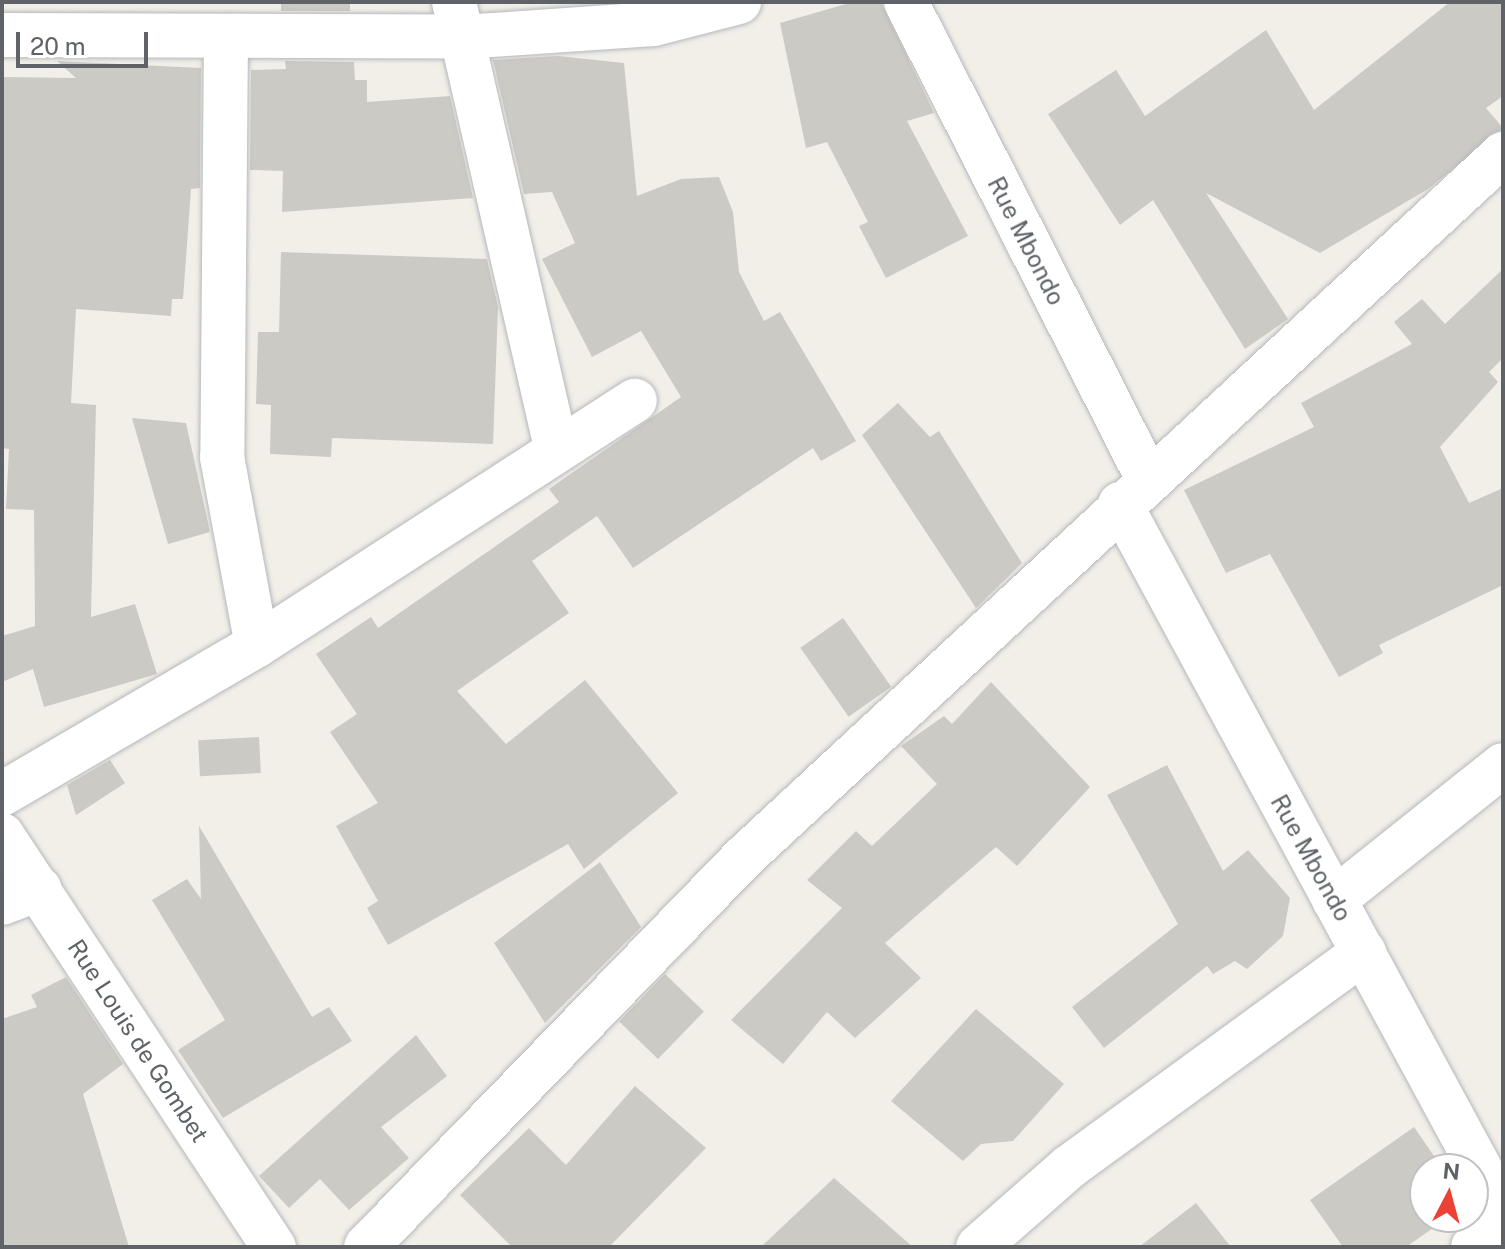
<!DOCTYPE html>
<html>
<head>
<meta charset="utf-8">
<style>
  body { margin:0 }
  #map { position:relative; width:1505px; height:1249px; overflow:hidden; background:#f1efe8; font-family:"Public Sans",sans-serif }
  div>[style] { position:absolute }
  .building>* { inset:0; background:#cccac5; transform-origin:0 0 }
  .roads { filter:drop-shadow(0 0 2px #b5b8bc) drop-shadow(0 0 2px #b5b8bc) }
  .minor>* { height:44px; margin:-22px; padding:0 22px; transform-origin:22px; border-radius:22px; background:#fff }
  span { translate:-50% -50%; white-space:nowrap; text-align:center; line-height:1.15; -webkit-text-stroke:8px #fff; paint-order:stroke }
  .street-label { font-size:24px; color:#5f6368 }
  .frame { position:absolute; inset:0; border:4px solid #5f6368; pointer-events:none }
  .north { position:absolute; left:1409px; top:1153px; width:80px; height:80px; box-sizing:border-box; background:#fff; border:2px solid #bfc1c3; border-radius:50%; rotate:6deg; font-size:22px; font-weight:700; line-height:32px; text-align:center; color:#5f6368 }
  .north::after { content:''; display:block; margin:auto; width:28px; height:36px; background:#ea4335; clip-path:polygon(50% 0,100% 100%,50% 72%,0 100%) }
  .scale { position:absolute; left:16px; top:32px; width:132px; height:36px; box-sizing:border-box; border:4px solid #5f6368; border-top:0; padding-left:10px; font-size:24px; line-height:28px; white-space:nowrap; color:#5f6368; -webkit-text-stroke:6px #fff; paint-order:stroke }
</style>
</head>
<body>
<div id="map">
  <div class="building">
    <div style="left:281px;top:2px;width:69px;height:9px"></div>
    <div style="clip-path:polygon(853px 2px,881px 2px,934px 113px,907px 121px,968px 236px,886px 278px,859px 226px,868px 222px,827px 142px,806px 148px,780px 23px)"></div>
    <div style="clip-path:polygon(1450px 2px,1503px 2px,1503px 96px,1486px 108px,1503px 128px,1428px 189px,1320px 253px,1206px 193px,1288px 319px,1245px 349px,1153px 200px,1120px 225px,1048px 114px,1116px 70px,1145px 116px,1266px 30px,1314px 110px)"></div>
    <div style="clip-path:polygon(558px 56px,624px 63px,637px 196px,681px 179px,719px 177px,733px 212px,739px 272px,764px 321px,780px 312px,856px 441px,821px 461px,813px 448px,633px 568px,597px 516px,532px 561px,569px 613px,457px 691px,506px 744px,585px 680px,678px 793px,584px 869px,568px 844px,388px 945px,367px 908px,378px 901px,336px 826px,378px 803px,330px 732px,357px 714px,316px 654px,371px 617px,378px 628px,559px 502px,549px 489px,681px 397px,641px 331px,592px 357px,542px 259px,575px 243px,552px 192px,524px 194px,493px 60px)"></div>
    <div style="clip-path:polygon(57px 61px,201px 68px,200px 188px,191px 189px,183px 299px,172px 299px,171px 316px,76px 309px,71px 403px,96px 405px,91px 617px,135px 604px,157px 674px,44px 707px,33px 669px,2px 682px,2px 636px,35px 626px,34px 510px,6px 509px,9px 449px,2px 448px,2px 77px,76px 78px)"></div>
    <div style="clip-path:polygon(285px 61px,354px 62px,355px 80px,367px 80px,367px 102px,450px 96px,473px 198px,282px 212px,283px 171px,250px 170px,251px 70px,286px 69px)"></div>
    <div style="clip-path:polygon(281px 252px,487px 259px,498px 307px,493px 444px,332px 438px,331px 457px,270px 454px,271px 405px,256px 404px,258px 332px,279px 332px)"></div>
    <div style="clip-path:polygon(1503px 269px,1503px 358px,1489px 372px,1498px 382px,1440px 447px,1469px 503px,1503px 488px,1503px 585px,1379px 645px,1383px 653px,1339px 677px,1270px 554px,1226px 573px,1184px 490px,1314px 427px,1301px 403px,1412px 344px,1394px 322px,1422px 299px,1445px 324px)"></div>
    <div style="clip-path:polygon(898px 403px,930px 437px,939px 431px,1022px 563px,976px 608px,862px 435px)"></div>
    <div style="clip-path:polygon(132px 418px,186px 423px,210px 532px,168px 544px)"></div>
    <div style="left:843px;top:618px;width:84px;height:52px;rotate:55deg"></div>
    <div style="clip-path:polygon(991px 682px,1090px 787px,1017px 866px,996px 847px,885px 943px,921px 978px,855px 1038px,827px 1012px,783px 1064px,731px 1020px,842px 908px,807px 880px,856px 831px,872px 846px,937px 784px,901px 746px,944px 716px,952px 724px)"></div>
    <div style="left:259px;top:737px;width:36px;height:61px;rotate:87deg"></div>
    <div style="clip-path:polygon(110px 760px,125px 783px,76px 815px,67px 785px)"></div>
    <div style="clip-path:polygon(1167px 765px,1223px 871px,1248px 850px,1290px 898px,1283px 936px,1247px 969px,1235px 961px,1213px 974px,1207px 966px,1104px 1048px,1072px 1007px,1178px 924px,1107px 795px)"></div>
    <div style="clip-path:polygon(199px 826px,312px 1017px,329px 1007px,352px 1041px,223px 1118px,178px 1050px,225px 1020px,152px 900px,187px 879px,201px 899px)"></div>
    <div style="clip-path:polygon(600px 862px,641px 927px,545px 1023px,494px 943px)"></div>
    <div style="left:665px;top:974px;width:54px;height:66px;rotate:44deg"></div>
    <div style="clip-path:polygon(66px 977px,123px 1064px,83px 1094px,129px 1247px,2px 1247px,2px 1019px,37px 1007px,31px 995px)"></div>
    <div style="clip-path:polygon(976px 1009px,1064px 1084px,1013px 1141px,981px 1144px,963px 1161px,891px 1101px)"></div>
    <div style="clip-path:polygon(416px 1035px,447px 1076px,381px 1127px,409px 1158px,349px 1210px,320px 1179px,289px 1208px,259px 1176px)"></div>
    <div style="clip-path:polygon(635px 1086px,706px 1148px,609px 1247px,512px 1247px,460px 1195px,529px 1128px,566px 1165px)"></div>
    <div style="clip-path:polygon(1414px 1127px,1443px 1169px,1425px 1169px,1425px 1217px,1449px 1217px,1406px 1247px,1343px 1247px,1310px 1200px)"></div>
    <div style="clip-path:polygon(834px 1178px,913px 1247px,761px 1247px)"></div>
    <div style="clip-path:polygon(1196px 1203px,1231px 1247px,1139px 1247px)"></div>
  </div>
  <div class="roads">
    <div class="minor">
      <div style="left:454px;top:2px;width:458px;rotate:77.1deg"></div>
      <div style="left:906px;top:2px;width:535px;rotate:63.1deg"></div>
      <div style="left:2px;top:35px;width:461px;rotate:0.2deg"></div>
      <div style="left:463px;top:37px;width:191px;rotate:-3.9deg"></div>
      <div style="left:654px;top:24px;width:88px;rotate:-14.5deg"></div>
      <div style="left:226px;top:38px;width:419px;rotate:90.5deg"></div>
      <div style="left:222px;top:457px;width:191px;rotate:79.5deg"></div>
      <div style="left:1120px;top:504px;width:804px;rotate:61.55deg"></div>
      <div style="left:2px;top:794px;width:295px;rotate:-30.3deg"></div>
      <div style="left:257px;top:645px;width:450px;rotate:-32.9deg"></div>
      <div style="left:2px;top:835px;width:494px;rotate:56.6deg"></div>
      <div style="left:1334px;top:900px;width:216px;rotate:-38.6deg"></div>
      <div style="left:2px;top:903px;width:40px;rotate:-21deg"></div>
      <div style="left:366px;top:1247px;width:543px;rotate:-45.9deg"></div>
      <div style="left:744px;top:857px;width:1035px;rotate:-42.81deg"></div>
      <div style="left:978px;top:1247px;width:121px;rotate:-41.3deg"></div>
      <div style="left:1069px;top:1167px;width:365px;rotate:-36.1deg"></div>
      <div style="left:1473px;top:1247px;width:38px;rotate:-39deg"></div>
    </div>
  </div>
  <div class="street-label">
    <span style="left:1026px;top:241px;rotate:63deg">Rue Mbondo</span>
    <span style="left:1311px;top:858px;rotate:61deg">Rue Mbondo</span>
    <span style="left:138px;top:1041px;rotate:57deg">Rue Louis de Gombet</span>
  </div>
  <div class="frame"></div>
  <div class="north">N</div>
  <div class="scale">20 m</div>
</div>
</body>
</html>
